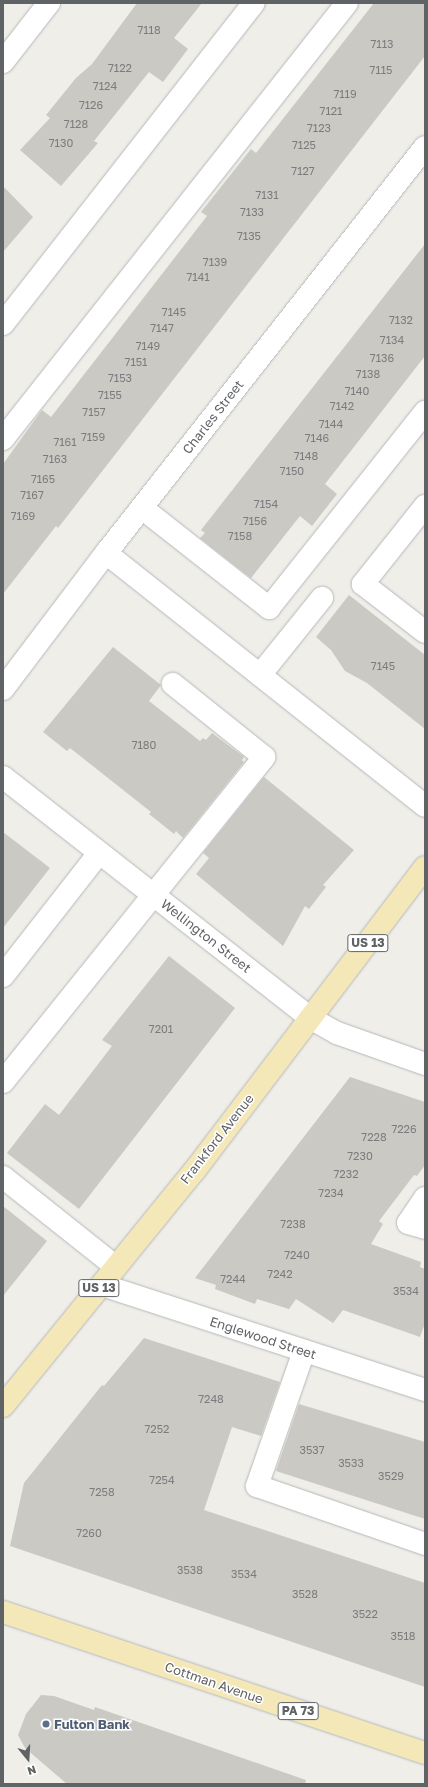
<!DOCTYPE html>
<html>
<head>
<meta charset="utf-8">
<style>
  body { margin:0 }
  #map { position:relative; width:428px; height:1787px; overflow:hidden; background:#efeee8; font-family:"Golos Text",sans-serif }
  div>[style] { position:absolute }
  .building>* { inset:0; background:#cbc9c4 }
  .roads { filter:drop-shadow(0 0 1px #b5b8bb) drop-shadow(0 0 1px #b5b8bb) }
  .minor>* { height:22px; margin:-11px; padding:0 11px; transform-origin:11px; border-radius:11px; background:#fff }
  .major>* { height:22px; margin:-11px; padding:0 11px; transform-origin:11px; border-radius:11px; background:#f5e8b8 }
  .dots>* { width:11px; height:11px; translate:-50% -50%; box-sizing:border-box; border:2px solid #fff; border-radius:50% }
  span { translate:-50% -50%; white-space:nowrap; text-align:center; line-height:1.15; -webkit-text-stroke:3px #fff; paint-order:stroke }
  .number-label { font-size:11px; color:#7b7c7e }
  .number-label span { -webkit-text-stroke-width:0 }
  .shield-label span { padding:1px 3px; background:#fff; border:1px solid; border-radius:3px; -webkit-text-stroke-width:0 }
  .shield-label { font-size:12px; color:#606366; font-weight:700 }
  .street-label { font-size:13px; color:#606366 }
  .service-label { font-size:13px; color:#4e5e75; font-weight:700 }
  .left { translate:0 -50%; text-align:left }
  .frame { position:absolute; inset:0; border:4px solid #606366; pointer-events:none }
  .north { position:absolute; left:8px; top:1739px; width:40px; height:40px; -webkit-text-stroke:3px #fff; paint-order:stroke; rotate:162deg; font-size:11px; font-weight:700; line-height:16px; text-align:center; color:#606366 }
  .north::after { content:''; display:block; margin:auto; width:14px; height:18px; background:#606366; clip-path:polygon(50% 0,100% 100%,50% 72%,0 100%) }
</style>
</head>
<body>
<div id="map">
  <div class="building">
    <div style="clip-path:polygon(137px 3px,202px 3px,174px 38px,188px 49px,163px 82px,149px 72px,94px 141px,98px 143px,61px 186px,20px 150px,50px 118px,46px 115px,76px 78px,92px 64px)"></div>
    <div style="clip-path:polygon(374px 3px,425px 3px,425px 56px,58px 528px,56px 526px,3px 594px,3px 464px,42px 410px,51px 417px,207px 216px,201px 212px,251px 149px,256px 153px)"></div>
    <div style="clip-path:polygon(3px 186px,33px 217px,3px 252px)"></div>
    <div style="clip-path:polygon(425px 244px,425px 356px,325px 484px,337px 494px,312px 526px,300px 516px,251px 578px,200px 538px,205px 533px,201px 530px)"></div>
    <div style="clip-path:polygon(349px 595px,425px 655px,425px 729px,367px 683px,345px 671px,331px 650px,316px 637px)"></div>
    <div style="clip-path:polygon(113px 647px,161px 685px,149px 701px,200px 741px,203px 738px,206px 740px,212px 733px,244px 757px,242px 760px,244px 762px,183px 838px,176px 831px,174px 834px,149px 814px,151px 812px,70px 748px,67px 751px,43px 732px)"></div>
    <div style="clip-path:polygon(264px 777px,354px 850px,323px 885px,326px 887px,309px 909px,305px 906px,283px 946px,196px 874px,209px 858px,203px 853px)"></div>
    <div style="clip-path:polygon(3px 832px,50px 868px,3px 928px)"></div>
    <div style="clip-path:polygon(169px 956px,235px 1008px,79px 1209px,7px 1153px,45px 1104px,59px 1115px,112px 1046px,102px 1040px)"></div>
    <div style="clip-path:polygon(350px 1077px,425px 1102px,425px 1165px,417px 1176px,414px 1175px,379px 1221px,383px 1224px,371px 1244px,421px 1262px,420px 1267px,425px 1269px,425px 1323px,420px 1337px,343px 1310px,333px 1323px,296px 1299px,289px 1309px,257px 1299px,255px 1304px,215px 1289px,216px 1285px,195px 1278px)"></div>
    <div style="clip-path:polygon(3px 1206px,47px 1241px,3px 1296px)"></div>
    <div style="clip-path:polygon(144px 1338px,280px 1382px,261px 1436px,232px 1427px,204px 1510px,425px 1583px,425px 1687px,10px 1546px,24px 1483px,102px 1385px,104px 1386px)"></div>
    <div style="clip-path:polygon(299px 1404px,425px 1442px,425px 1519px,276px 1471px)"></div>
    <div style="clip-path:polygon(41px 1695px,54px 1696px,94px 1710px,95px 1707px,306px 1780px,305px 1784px,67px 1784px,25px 1748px,18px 1735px,26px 1714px)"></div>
  </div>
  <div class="roads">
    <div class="minor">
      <div style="left:3px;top:62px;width:75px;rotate:-52.1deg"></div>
      <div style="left:3px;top:324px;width:407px;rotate:-52deg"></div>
      <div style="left:3px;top:439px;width:555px;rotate:-51.73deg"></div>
      <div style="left:425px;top:506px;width:100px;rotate:128.5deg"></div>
      <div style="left:363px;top:584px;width:78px;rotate:37.7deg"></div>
      <div style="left:142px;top:508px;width:162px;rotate:38.2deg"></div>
      <div style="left:269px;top:608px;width:251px;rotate:-51.5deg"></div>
      <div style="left:106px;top:553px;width:407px;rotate:38.4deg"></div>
      <div style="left:260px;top:675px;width:99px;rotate:-51.2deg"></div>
      <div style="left:3px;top:689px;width:171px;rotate:-52.9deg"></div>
      <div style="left:106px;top:553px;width:516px;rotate:-51.84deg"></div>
      <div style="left:3px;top:777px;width:390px;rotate:38.1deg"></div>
      <div style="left:310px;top:1018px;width:31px;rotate:29deg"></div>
      <div style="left:337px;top:1033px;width:93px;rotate:19.4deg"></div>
      <div style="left:3px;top:976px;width:156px;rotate:-52deg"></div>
      <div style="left:3px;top:1082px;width:417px;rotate:-51.2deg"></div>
      <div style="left:264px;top:757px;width:117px;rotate:-141.3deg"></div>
      <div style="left:3px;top:1177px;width:144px;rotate:38.5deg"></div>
      <div style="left:425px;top:1198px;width:30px;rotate:124deg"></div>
      <div style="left:408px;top:1223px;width:18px;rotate:16deg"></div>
      <div style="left:102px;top:1285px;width:340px;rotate:18deg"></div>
      <div style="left:304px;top:1351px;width:143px;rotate:109.2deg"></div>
      <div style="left:257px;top:1486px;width:178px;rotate:19deg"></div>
    </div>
    <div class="major">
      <div style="left:3px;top:1406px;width:304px;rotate:-50.9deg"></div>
      <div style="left:195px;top:1170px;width:380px;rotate:-52.8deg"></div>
      <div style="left:3px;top:1612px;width:445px;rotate:18.5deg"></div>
    </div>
  </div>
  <div class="dots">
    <div style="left:46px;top:1724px;background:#5c6f8a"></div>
  </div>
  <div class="number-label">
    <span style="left:149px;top:30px">7118</span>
    <span style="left:382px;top:44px">7113</span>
    <span style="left:120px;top:68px">7122</span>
    <span style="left:381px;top:70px">7115</span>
    <span style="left:105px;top:86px">7124</span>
    <span style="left:345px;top:94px">7119</span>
    <span style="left:91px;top:105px">7126</span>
    <span style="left:331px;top:111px">7121</span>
    <span style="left:76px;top:124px">7128</span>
    <span style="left:319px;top:128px">7123</span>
    <span style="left:61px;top:143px">7130</span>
    <span style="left:304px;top:145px">7125</span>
    <span style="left:303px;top:171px">7127</span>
    <span style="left:267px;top:195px">7131</span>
    <span style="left:252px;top:212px">7133</span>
    <span style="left:249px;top:236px">7135</span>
    <span style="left:215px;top:262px">7139</span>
    <span style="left:198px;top:277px">7141</span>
    <span style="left:174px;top:312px">7145</span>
    <span style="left:401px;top:320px">7132</span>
    <span style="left:162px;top:328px">7147</span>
    <span style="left:392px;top:340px">7134</span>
    <span style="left:148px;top:346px">7149</span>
    <span style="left:382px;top:358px">7136</span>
    <span style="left:136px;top:362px">7151</span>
    <span style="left:368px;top:374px">7138</span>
    <span style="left:120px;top:378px">7153</span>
    <span style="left:357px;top:391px">7140</span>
    <span style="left:110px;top:395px">7155</span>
    <span style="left:342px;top:406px">7142</span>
    <span style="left:94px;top:412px">7157</span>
    <span style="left:331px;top:424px">7144</span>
    <span style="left:93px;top:437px">7159</span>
    <span style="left:317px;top:438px">7146</span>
    <span style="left:65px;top:442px">7161</span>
    <span style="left:306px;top:456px">7148</span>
    <span style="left:55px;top:459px">7163</span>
    <span style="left:292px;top:471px">7150</span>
    <span style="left:43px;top:479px">7165</span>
    <span style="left:32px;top:495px">7167</span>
    <span style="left:266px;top:504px">7154</span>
    <span style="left:23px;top:516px">7169</span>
    <span style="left:255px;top:521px">7156</span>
    <span style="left:240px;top:536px">7158</span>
    <span style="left:383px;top:666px">7145</span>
    <span style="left:144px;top:745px">7180</span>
    <span style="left:161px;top:1029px">7201</span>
    <span style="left:404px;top:1129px">7226</span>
    <span style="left:374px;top:1137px">7228</span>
    <span style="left:360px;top:1156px">7230</span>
    <span style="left:346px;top:1174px">7232</span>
    <span style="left:331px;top:1193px">7234</span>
    <span style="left:293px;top:1224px">7238</span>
    <span style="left:297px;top:1255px">7240</span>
    <span style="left:280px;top:1274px">7242</span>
    <span style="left:233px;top:1279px">7244</span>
    <span style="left:406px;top:1291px">3534</span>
    <span style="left:211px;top:1399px">7248</span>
    <span style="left:157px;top:1429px">7252</span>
    <span style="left:312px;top:1450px">3537</span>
    <span style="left:351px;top:1463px">3533</span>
    <span style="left:391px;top:1476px">3529</span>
    <span style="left:162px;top:1480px">7254</span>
    <span style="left:102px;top:1492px">7258</span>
    <span style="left:89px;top:1533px">7260</span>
    <span style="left:190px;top:1570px">3538</span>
    <span style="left:244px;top:1574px">3534</span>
    <span style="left:305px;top:1594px">3528</span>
    <span style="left:365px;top:1614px">3522</span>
    <span style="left:403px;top:1636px">3518</span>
  </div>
  <div class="shield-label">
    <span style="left:368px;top:943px">US 13</span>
    <span style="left:99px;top:1288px">US 13</span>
    <span style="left:298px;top:1711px">PA 73</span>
  </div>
  <div class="street-label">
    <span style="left:213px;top:417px;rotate:-52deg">Charles Street</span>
    <span style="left:206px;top:936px;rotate:38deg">Wellington Street</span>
    <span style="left:217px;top:1139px;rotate:-52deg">Frankford Avenue</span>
    <span style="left:263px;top:1338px;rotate:18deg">Englewood Street</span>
    <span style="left:214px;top:1683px;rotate:19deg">Cottman Avenue</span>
  </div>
  <div class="service-label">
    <span class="left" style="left:54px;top:1724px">Fulton Bank</span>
  </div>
  <div class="frame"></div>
  <div class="north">N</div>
</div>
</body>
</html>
